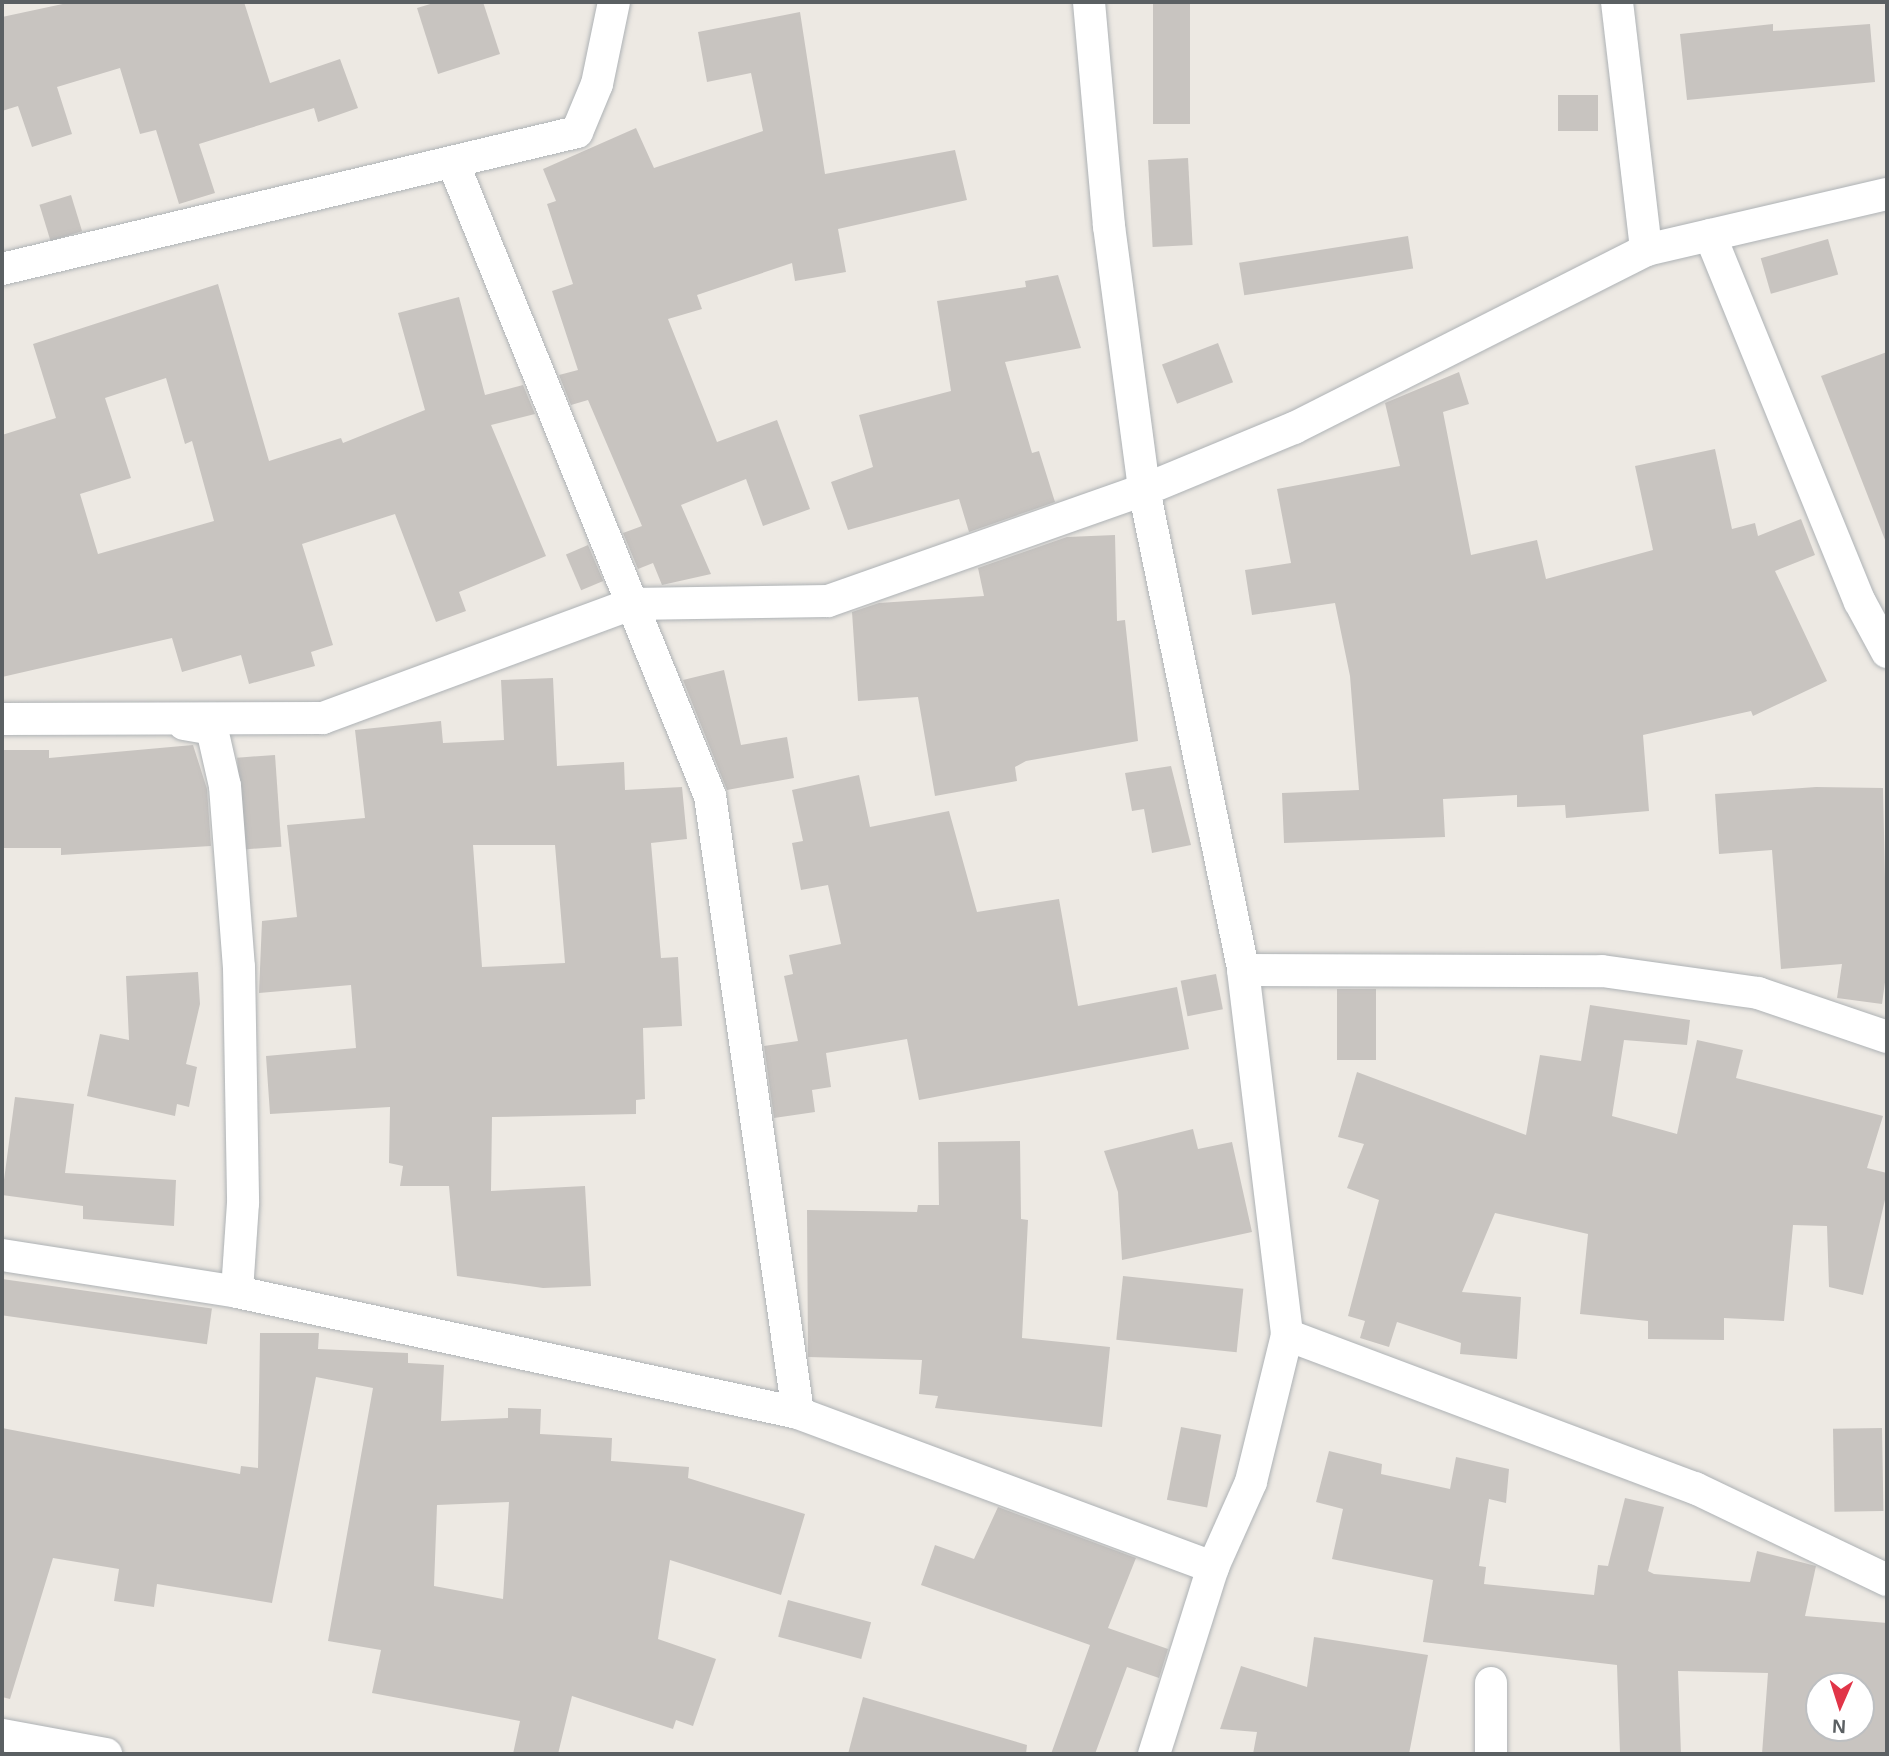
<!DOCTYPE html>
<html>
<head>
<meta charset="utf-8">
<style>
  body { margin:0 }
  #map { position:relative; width:1889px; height:1756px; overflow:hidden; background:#ede9e3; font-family:Helvetica,sans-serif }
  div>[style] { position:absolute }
  .building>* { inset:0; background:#c8c4c0; transform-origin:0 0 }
  .roads { filter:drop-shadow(0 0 2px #aeb2b5) drop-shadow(0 0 2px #aeb2b5) }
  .minor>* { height:32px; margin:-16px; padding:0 16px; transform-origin:16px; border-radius:16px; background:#fff }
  span { translate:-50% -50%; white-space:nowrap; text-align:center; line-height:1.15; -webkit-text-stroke:6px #fff; paint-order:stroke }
  .frame { position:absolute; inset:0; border:4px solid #5b6063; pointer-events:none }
  .north { position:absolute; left:1805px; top:1672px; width:70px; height:70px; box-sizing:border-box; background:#fff; border:2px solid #bdbfc1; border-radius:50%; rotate:183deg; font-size:19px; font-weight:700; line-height:28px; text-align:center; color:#5b6063 }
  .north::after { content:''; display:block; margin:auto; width:24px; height:32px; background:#e13548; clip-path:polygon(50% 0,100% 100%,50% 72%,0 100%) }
</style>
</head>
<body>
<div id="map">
  <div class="building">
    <div style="clip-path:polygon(72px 2px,244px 2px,270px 83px,340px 59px,358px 108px,318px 122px,314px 108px,199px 144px,215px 193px,179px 204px,156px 130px,140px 134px,120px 68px,57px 87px,72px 134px,32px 147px,18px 106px,2px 111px,2px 17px)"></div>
    <div style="clip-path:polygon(437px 2px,483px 2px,500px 54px,438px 74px,417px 8px)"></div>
    <div style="left:1153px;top:2px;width:37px;height:122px"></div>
    <div style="clip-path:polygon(800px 12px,825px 174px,955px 150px,967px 200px,838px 229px,846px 272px,795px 281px,792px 263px,697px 295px,702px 309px,668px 319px,717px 442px,777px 420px,810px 509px,763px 526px,746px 479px,681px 505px,711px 574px,662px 585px,653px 563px,638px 569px,623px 533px,642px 526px,588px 400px,571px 405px,559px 375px,578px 370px,552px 291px,573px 284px,547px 204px,556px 201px,543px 169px,636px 128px,654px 168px,763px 131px,751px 73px,707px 82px,698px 32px)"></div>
    <div style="clip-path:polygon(1773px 24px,1773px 31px,1870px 24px,1875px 82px,1687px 100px,1680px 34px)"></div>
    <div style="left:1558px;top:95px;width:40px;height:36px"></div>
    <div style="left:1188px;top:158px;width:87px;height:40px;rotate:87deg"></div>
    <div style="left:71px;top:195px;width:38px;height:33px;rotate:73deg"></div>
    <div style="left:1408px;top:236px;width:33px;height:171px;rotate:81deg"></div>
    <div style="left:1828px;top:239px;width:37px;height:70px;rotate:74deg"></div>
    <div style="clip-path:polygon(1058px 275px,1081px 348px,1005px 362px,1032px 453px,1039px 451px,1055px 502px,969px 532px,959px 499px,848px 530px,831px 482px,873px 467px,859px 415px,951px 391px,937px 301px,1026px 287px,1025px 281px)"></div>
    <div style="clip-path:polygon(evenodd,218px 284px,269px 461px,341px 438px,343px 443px,425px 410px,398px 313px,459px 297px,485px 395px,523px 385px,535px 414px,491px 425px,546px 556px,459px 592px,466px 611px,436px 622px,395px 514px,302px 544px,333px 645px,311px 652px,315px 666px,249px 684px,241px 655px,182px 672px,172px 638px,2px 677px,2px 435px,56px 418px,33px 344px,218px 284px,166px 378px,185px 444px,192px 441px,214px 521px,98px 554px,80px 494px,131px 478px,105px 398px,166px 378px)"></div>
    <div style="left:1218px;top:343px;width:42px;height:60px;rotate:69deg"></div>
    <div style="clip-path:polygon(1887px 352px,1887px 545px,1821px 376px)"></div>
    <div style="clip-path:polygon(1459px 372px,1469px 404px,1443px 412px,1471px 555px,1537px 540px,1546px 579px,1653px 550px,1635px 466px,1715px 449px,1732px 529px,1755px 523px,1758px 536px,1801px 519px,1815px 555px,1775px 571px,1827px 681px,1753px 716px,1751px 711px,1643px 735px,1649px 811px,1566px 818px,1565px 805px,1517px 807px,1517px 795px,1443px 799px,1445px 837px,1284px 843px,1282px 793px,1359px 790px,1350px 676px,1335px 603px,1252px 615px,1245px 570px,1291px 563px,1277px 489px,1400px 466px,1385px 403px)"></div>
    <div style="clip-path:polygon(1115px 535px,1117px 621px,1125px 620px,1138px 741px,1026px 761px,1015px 767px,1017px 781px,935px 796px,918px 697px,858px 701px,852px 612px,879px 603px,984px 596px,978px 568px,1067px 537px)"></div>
    <div style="left:588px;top:545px;width:39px;height:24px;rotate:67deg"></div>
    <div style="clip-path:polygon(724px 670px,741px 745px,787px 737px,794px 778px,727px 790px,683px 680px)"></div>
    <div style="clip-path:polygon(evenodd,553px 678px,557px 766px,624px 762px,625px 790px,682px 787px,687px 839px,651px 843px,661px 958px,678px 957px,682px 1026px,643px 1028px,645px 1099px,636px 1100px,636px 1114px,492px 1117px,491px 1191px,585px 1186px,591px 1286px,543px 1288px,457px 1276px,449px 1186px,400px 1186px,403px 1166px,389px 1163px,390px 1107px,270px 1114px,266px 1056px,356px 1048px,351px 985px,259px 993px,262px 921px,297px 917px,287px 825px,365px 818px,355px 730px,441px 721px,443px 743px,504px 740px,501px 680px,553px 678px,473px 845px,555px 845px,565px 963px,482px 967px,473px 845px)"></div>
    <div style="clip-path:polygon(193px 745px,207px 789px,211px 846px,61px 855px,61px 848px,2px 848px,2px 750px,49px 750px,49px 758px)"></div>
    <div style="left:275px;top:755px;width:92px;height:38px;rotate:86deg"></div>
    <div style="clip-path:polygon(1171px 766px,1191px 845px,1152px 853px,1144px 809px,1132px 811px,1125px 773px)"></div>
    <div style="clip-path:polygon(859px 775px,870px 827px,949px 811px,977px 912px,1059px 899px,1078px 1006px,1177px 987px,1189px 1049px,919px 1100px,907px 1039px,826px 1053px,831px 1087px,812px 1090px,815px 1112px,774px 1118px,764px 1046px,798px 1041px,784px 976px,793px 974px,789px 955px,841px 944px,828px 885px,801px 890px,792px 843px,803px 841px,792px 790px)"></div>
    <div style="clip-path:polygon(1816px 787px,1883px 788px,1887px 968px,1882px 1004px,1837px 998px,1842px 964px,1781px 969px,1772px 850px,1719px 854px,1715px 794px)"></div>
    <div style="clip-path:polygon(198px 972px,200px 1004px,186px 1064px,197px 1067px,189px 1107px,177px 1104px,175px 1116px,87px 1096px,100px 1034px,129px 1040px,126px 976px)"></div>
    <div style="left:1216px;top:974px;width:36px;height:36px;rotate:79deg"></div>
    <div style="left:1337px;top:989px;width:39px;height:71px"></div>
    <div style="clip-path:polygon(1590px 1005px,1690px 1020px,1687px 1045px,1624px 1040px,1612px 1116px,1677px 1134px,1697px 1040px,1743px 1050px,1736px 1078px,1883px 1116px,1867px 1168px,1887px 1173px,1887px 1191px,1863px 1295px,1829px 1287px,1827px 1226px,1793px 1225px,1784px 1321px,1724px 1318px,1724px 1340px,1648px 1339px,1648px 1321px,1580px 1314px,1588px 1234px,1495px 1213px,1462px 1292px,1521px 1297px,1517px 1359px,1460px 1354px,1461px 1343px,1397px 1322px,1389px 1347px,1360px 1338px,1365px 1321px,1348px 1316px,1379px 1200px,1347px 1188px,1364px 1144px,1338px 1137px,1357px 1072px,1526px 1135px,1540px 1055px,1581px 1061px)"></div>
    <div style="clip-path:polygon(15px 1097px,74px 1104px,65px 1173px,176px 1180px,174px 1226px,83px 1219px,83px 1206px,2px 1195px)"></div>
    <div style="clip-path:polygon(1193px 1129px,1198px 1149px,1232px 1142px,1252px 1232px,1122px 1260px,1118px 1192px,1104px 1151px)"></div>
    <div style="clip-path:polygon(1020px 1141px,1021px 1219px,1028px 1220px,1022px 1338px,1110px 1347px,1102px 1427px,935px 1408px,938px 1396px,919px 1394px,922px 1360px,808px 1357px,807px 1210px,917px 1212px,918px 1205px,939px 1205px,938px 1142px)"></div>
    <div style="left:1123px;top:1276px;width:121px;height:64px;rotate:6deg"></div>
    <div style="left:2px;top:1279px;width:212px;height:36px;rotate:8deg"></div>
    <div style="clip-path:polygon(evenodd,260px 1333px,319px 1333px,318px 1349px,408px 1353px,408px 1363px,444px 1365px,441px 1421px,508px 1418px,508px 1408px,541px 1409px,540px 1434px,612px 1438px,611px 1461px,689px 1467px,688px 1478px,805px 1514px,781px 1595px,670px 1560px,658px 1639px,716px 1659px,693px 1726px,676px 1720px,673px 1729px,572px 1696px,558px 1754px,513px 1754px,520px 1721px,372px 1693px,381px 1650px,328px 1641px,373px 1388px,316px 1377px,272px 1603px,157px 1584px,154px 1607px,114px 1601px,119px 1569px,53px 1558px,10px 1699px,2px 1697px,2px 1428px,240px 1474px,241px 1466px,258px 1468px,260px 1333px,509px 1502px,503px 1599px,434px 1586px,437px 1505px,509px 1502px)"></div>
    <div style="left:1181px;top:1427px;width:41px;height:74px;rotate:11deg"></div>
    <div style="left:1882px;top:1428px;width:83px;height:49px;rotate:89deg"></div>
    <div style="clip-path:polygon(evenodd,1329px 1451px,1382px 1464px,1381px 1474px,1450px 1489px,1456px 1457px,1509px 1469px,1506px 1503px,1489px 1499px,1479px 1566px,1486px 1567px,1484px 1584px,1594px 1595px,1598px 1565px,1608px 1566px,1625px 1498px,1664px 1507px,1648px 1571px,1654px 1574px,1750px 1582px,1757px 1551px,1816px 1566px,1805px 1616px,1887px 1623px,1887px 1754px,1762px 1754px,1768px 1673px,1678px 1671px,1681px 1754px,1620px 1754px,1617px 1665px,1423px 1642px,1433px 1580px,1332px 1559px,1343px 1509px,1316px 1502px,1329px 1451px,1819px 1686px,1861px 1686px,1861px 1728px,1819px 1728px,1819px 1686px)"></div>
    <div style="clip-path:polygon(998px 1507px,1136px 1558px,1108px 1628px,1168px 1649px,1159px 1678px,1127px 1667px,1095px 1754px,1051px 1754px,1090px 1645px,921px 1585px,935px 1545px,974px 1559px)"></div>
    <div style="left:788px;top:1600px;width:86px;height:38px;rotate:15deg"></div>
    <div style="clip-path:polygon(1314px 1637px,1428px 1655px,1409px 1754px,1253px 1754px,1257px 1732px,1220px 1729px,1241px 1666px,1307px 1687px)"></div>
    <div style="clip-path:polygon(863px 1697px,1027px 1745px,1026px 1754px,848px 1754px)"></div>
  </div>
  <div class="roads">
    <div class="minor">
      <div style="left:1089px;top:2px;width:225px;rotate:84.9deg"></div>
      <div style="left:1109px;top:226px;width:266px;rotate:82.4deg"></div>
      <div style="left:1144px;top:490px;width:490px;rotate:78.3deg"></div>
      <div style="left:1243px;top:970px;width:368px;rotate:83.1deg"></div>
      <div style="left:1287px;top:1335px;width:151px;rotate:103.8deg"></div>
      <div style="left:1251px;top:1482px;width:93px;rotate:114.1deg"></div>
      <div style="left:1213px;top:1567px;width:196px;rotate:107.5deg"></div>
      <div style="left:1617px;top:2px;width:250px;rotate:83.3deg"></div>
      <div style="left:454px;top:165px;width:681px;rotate:67.92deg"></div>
      <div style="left:710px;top:796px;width:623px;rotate:81.88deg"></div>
      <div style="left:1710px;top:235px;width:396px;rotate:67.8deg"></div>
      <div style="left:1860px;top:602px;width:57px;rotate:61.6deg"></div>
      <div style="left:2px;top:269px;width:591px;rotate:-13.4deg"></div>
      <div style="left:577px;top:132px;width:52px;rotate:-67.4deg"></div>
      <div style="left:597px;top:84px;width:84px;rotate:-78.3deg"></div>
      <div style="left:2px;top:719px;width:321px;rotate:-0.2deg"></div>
      <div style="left:323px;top:718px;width:328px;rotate:-20.3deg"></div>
      <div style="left:631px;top:604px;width:197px;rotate:-0.9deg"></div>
      <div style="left:828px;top:601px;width:335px;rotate:-19.4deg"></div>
      <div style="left:1144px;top:490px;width:162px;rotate:-22.5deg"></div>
      <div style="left:1294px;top:428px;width:394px;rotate:-26.8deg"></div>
      <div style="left:1646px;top:250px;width:247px;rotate:-13.1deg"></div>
      <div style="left:184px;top:724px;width:28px;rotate:10deg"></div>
      <div style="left:212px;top:729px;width:58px;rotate:77.2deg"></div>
      <div style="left:225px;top:786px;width:182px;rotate:85.6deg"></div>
      <div style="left:239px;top:967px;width:236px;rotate:89deg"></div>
      <div style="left:243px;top:1203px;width:89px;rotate:93.9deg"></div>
      <div style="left:1243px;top:970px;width:359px;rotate:0.2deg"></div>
      <div style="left:1602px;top:971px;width:158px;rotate:8deg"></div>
      <div style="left:1758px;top:993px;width:136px;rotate:18.8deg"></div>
      <div style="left:2px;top:1255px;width:238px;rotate:8.9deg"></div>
      <div style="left:237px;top:1292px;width:574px;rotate:12.17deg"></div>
      <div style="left:798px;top:1413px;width:443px;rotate:20.4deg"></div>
      <div style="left:1287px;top:1335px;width:436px;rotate:20.6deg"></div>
      <div style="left:1695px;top:1488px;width:213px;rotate:25.6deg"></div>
      <div style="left:1491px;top:1683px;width:71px;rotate:90deg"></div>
      <div style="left:2px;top:1735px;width:106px;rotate:10.4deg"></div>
    </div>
  </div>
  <div class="frame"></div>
  <div class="north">N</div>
</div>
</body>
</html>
